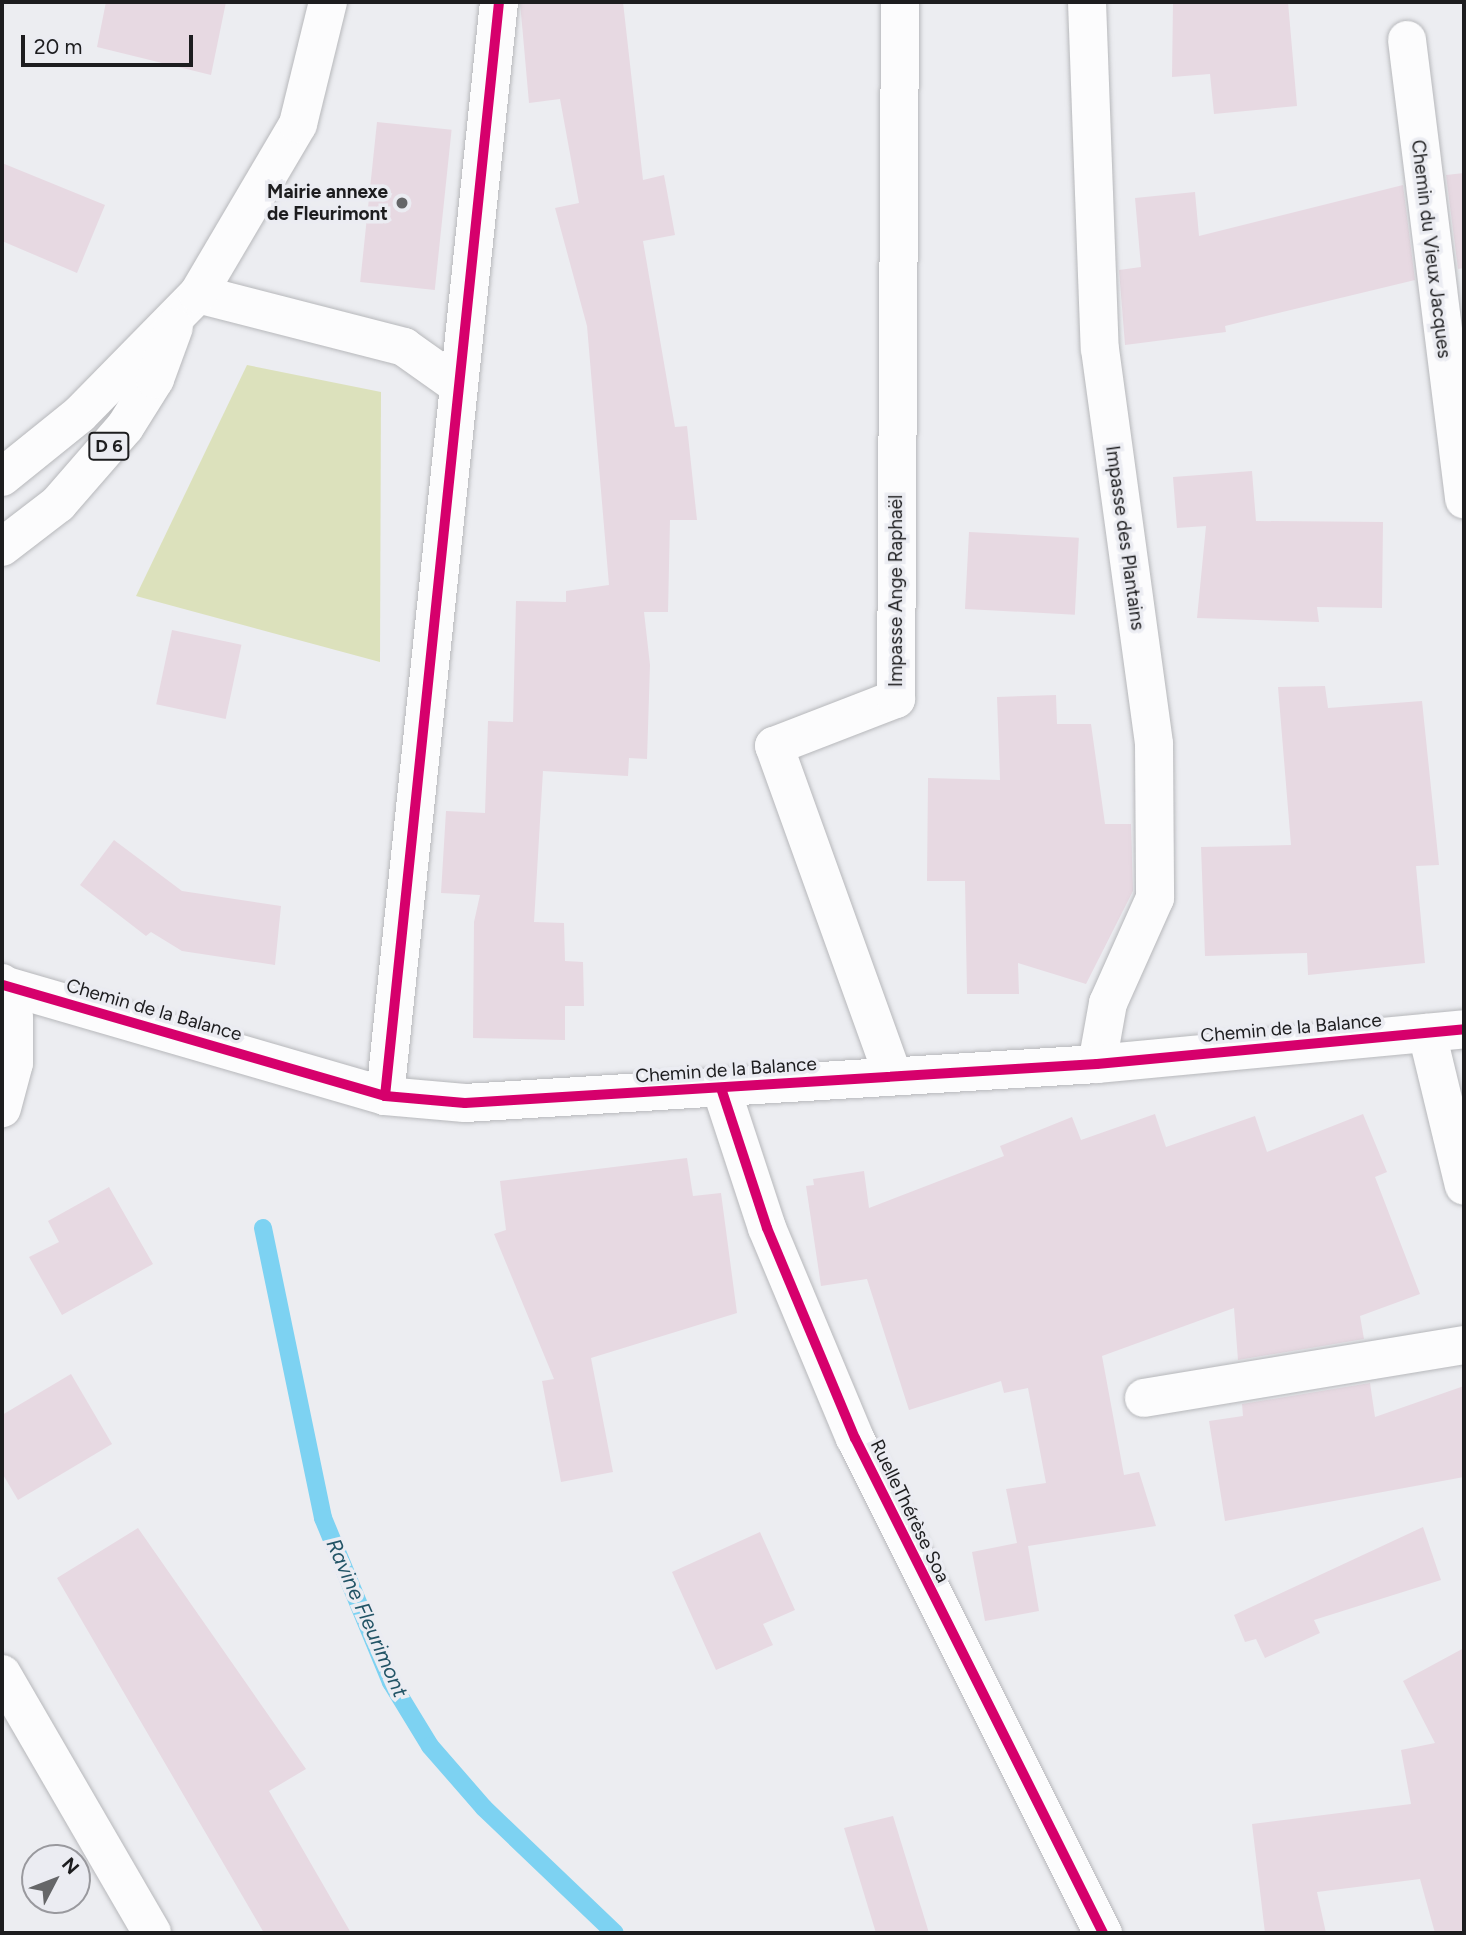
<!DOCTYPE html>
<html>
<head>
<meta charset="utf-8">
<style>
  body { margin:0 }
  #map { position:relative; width:1466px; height:1935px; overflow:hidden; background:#ecedf1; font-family:Figtree,sans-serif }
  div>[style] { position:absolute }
  .green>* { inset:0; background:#dce1bc }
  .stream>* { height:18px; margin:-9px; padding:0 9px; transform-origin:9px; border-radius:9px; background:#7dd2f2 }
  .building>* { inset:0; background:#e7d9e2; transform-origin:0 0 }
  .roads { filter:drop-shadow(0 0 2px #b7b8bb) drop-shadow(0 0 2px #b7b8bb) }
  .minor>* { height:38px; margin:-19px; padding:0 19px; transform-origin:19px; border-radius:19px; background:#fcfcfd }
  .major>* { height:38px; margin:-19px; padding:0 19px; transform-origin:19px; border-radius:19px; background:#fcfcfd }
  .cycleway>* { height:10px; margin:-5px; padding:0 5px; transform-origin:5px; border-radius:5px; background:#d6006c }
  .dots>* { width:19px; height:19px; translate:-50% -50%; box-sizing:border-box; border:4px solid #ebecf2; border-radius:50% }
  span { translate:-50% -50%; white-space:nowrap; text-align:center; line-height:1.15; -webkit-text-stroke:7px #ebecf2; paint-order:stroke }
  .shield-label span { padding:2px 5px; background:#ebecf2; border:2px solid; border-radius:5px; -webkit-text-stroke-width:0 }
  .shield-label { font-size:18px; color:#1d1d1f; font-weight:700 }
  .poi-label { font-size:19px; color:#1d1d1f; font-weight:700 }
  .right { translate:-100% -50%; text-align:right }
  .street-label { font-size:19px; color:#1d1d1f }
  .water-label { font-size:21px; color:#225466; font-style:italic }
  .frame { position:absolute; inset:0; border:4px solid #1d1d1f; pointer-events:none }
  .north { position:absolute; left:21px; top:1844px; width:70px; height:70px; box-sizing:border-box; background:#ebecf2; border:2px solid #99999e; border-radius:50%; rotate:48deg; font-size:19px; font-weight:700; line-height:28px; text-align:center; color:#1d1d1f }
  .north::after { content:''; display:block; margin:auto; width:24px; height:32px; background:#656668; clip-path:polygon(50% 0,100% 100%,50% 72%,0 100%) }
  .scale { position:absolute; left:21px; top:35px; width:172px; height:32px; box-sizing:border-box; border:4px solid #1d1d1f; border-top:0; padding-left:9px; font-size:21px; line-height:24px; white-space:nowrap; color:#1d1d1f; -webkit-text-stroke:5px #ebecf2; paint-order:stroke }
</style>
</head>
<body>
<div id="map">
  <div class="green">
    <div style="clip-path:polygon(247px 365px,381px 392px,380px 662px,136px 596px)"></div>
  </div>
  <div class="stream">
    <div style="left:263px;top:1228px;width:296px;rotate:78.3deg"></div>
    <div style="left:323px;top:1518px;width:178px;rotate:67.5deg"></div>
    <div style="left:391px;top:1682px;width:75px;rotate:58.6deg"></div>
    <div style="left:430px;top:1746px;width:82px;rotate:48.9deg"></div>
    <div style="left:484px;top:1808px;width:181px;rotate:43.7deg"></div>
  </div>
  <div class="building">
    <div style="clip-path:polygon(106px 2px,226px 2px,211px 75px,97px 47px)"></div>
    <div style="clip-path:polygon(520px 2px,623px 2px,643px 180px,664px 175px,675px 235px,643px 241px,675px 427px,687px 426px,697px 520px,670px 520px,668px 612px,644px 612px,650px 665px,647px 759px,629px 758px,628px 776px,543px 771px,534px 922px,564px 923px,565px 961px,583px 962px,584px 1006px,565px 1006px,565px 1040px,473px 1038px,474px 922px,480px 895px,441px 893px,446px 811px,485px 813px,488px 721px,513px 722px,516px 601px,566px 602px,566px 591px,609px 585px,587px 326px,555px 208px,579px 203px,560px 99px,529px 103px)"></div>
    <div style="clip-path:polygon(1173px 2px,1288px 2px,1297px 106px,1214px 114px,1210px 74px,1172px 77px)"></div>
    <div style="left:377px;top:122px;width:75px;height:161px;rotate:6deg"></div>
    <div style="clip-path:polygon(2px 163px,105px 205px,77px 273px,2px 241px)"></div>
    <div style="clip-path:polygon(1464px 173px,1464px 268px,1458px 269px,1446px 175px)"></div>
    <div style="clip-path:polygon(1403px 185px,1415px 280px,1225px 326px,1226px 332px,1125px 345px,1119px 270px,1141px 267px,1135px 198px,1195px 192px,1199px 236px)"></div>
    <div style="clip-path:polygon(1252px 471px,1256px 521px,1383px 522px,1382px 608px,1317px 607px,1319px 622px,1197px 618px,1206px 526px,1177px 528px,1173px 477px)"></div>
    <div style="left:969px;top:532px;width:110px;height:77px;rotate:3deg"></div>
    <div style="left:172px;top:630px;width:71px;height:76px;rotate:12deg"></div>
    <div style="clip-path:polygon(1325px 686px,1328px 708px,1422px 701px,1439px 865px,1416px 866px,1425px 963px,1308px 975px,1307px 953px,1205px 956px,1201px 847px,1291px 845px,1278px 687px)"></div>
    <div style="clip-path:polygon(1056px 695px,1057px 724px,1091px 724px,1105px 824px,1131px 824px,1133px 891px,1086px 984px,1018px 963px,1019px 994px,967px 994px,965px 881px,927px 881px,928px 778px,1000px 780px,997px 697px)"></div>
    <div style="clip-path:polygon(114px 840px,182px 891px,281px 906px,275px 965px,182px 951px,151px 932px,146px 936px,80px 885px)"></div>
    <div style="clip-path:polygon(1155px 1114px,1166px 1147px,1255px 1116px,1267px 1152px,1363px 1114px,1387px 1172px,1375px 1177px,1420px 1294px,1360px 1316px,1364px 1339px,1238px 1360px,1234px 1308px,1102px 1356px,1124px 1475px,1139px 1472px,1156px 1526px,1028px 1546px,1039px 1611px,985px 1621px,972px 1552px,1017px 1543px,1006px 1489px,1046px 1483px,1028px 1388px,1004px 1393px,1001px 1381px,909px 1410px,867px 1279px,821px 1286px,806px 1186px,814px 1185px,813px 1179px,864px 1171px,869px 1208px,1004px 1156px,1000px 1146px,1072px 1117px,1081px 1140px)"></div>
    <div style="clip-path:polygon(687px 1158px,693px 1196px,721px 1193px,737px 1313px,591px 1358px,613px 1472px,561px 1482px,542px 1381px,554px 1379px,494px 1234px,506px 1230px,500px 1181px)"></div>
    <div style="clip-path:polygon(109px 1187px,153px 1264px,62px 1315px,29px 1257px,59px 1242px,48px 1221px)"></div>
    <div style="clip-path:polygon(71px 1374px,112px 1444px,18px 1500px,2px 1473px,2px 1415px)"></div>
    <div style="clip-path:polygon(1370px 1383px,1375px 1417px,1464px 1386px,1464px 1477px,1225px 1521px,1209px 1421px,1243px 1416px,1242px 1404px)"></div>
    <div style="clip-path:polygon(1423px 1527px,1441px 1580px,1314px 1620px,1320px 1633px,1265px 1658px,1256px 1639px,1245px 1642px,1234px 1615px)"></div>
    <div style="clip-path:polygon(138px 1528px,306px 1769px,269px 1791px,351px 1933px,264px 1933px,57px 1578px)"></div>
    <div style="clip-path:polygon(760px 1532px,795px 1610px,763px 1624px,773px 1645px,716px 1670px,672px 1572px)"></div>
    <div style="clip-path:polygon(1464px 1648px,1463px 1933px,1435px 1933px,1420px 1879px,1317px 1892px,1326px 1933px,1265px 1933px,1252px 1824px,1411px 1804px,1401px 1750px,1435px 1743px,1403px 1681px)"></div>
    <div style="clip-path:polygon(893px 1816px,929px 1933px,876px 1933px,844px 1828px)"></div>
  </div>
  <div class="roads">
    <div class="minor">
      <div style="left:1087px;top:2px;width:347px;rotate:87.9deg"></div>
      <div style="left:1100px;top:349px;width:399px;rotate:82.2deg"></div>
      <div style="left:1154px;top:744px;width:154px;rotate:89.6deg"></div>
      <div style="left:1155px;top:898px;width:115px;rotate:114.1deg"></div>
      <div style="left:1108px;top:1003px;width:62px;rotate:100.2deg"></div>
      <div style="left:1407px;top:40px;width:463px;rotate:82.9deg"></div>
      <div style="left:198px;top:294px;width:213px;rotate:14.4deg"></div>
      <div style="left:404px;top:347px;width:64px;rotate:35.4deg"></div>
      <div style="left:2px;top:983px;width:37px;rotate:71deg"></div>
      <div style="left:14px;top:1018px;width:45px;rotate:90deg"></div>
      <div style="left:14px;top:1063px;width:47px;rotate:104.9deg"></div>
      <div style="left:3px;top:985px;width:398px;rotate:16.2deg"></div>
      <div style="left:385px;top:1096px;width:80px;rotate:5deg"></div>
      <div style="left:465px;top:1103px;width:633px;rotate:-3.53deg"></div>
      <div style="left:1097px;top:1064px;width:369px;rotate:-5.4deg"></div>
      <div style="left:1427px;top:1033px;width:157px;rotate:76.4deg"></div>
      <div style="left:893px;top:1076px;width:351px;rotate:-109.8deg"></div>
      <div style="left:774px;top:746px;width:131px;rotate:-21.1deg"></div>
      <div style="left:896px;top:699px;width:697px;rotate:-89.67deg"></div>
      <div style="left:721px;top:1088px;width:147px;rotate:71.8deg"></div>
      <div style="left:767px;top:1228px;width:228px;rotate:67.3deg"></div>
      <div style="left:855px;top:1438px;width:554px;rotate:63.39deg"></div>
      <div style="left:385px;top:1096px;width:1100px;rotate:-84.05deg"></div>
      <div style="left:1144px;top:1398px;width:324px;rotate:-9.4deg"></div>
      <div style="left:2px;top:1674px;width:299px;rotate:59.9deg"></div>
    </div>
    <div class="major">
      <div style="left:2px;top:477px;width:100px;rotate:-38.9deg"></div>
      <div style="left:80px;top:414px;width:168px;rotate:-45.5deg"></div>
      <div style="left:198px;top:294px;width:197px;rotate:-59.5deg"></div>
      <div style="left:298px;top:124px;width:126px;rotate:-76.2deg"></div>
      <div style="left:2px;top:547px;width:71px;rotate:-37.5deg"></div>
      <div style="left:58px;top:504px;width:102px;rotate:-49deg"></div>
      <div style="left:125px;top:427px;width:57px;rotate:-58deg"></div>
      <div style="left:155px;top:379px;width:55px;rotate:-69.9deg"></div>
    </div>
  </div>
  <div class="cycleway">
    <div style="left:3px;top:985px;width:398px;rotate:16.2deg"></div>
    <div style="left:385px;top:1096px;width:80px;rotate:5deg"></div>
    <div style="left:465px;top:1103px;width:633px;rotate:-3.53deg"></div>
    <div style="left:1097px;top:1064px;width:369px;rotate:-5.4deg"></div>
    <div style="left:721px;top:1088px;width:147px;rotate:71.8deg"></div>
    <div style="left:767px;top:1228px;width:228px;rotate:67.3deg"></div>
    <div style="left:855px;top:1438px;width:554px;rotate:63.39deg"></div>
    <div style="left:385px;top:1096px;width:1100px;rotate:-84.05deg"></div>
  </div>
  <div class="dots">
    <div style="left:402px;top:203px;background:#656668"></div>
  </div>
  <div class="shield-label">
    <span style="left:109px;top:446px">D 6</span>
  </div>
  <div class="poi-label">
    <span class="right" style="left:388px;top:203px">Mairie annexe<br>de Fleurimont</span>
  </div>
  <div class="street-label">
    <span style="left:1431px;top:249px;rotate:83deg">Chemin du Vieux Jacques</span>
    <span style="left:1125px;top:538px;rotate:82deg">Impasse des Plantains</span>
    <span style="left:896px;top:591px;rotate:-90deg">Impasse Ange Raphaël</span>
    <span style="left:154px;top:1010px;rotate:16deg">Chemin de la Balance</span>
    <span style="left:1291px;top:1028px;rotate:-5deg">Chemin de la Balance</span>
    <span style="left:726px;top:1070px;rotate:-4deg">Chemin de la Balance</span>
    <span style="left:910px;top:1511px;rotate:64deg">RuelleThérèse Soa</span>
  </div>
  <div class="water-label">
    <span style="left:367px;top:1618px;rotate:66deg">Ravine Fleurimont</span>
  </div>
  <div class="frame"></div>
  <div class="north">N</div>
  <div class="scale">20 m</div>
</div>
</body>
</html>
